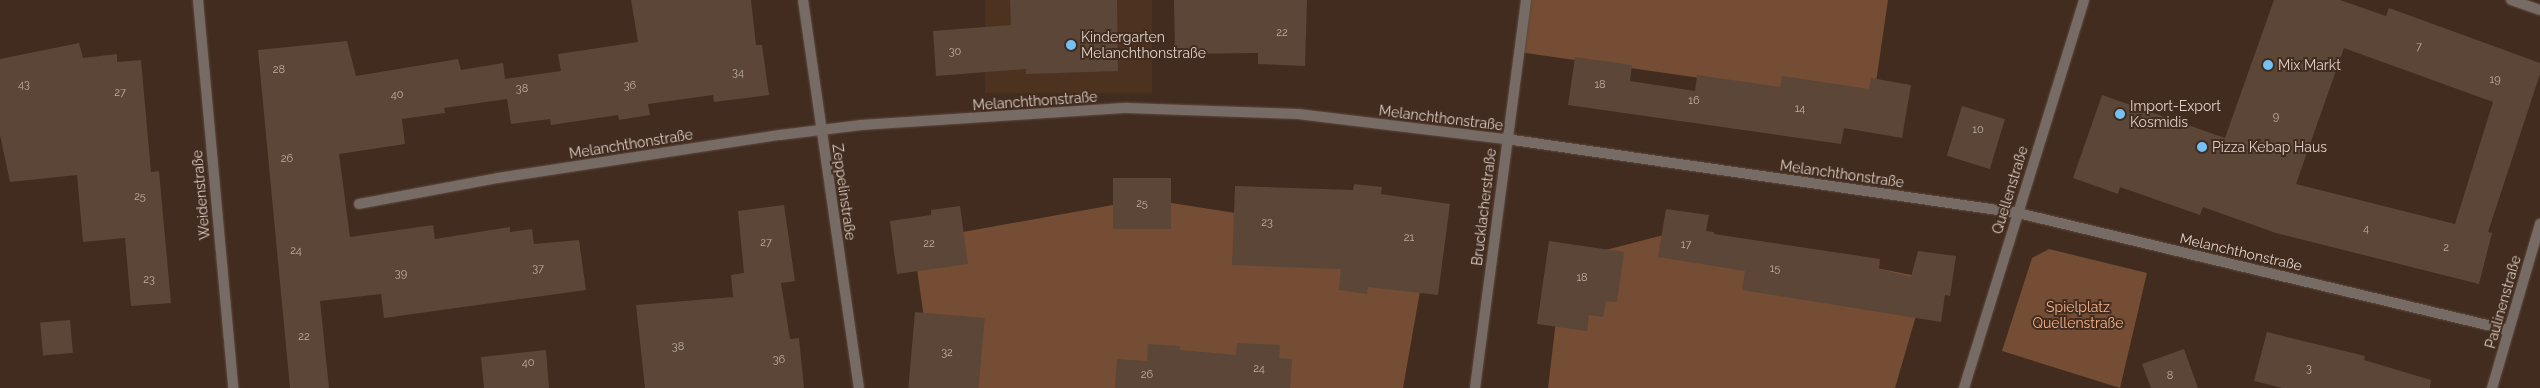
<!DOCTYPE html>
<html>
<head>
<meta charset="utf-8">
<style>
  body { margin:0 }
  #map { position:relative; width:2540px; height:388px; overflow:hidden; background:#422c1f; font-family:Raleway,sans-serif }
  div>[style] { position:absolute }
  .built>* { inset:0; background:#4d3220; transform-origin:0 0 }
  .green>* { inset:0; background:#744d34 }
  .building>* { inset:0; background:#5c4638; transform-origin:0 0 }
  .roads { filter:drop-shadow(0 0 1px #5e4a3e) drop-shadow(0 0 1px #5e4a3e) }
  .minor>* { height:10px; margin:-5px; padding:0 5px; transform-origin:5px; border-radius:5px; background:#766b65 }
  .dots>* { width:14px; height:14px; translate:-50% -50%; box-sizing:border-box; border:2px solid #422c1f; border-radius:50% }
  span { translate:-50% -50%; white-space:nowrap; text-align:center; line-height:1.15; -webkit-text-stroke:4px #422c1f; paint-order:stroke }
  .number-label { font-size:11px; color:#beaea5 }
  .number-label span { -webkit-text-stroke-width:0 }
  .poi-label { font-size:14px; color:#dfd1c9 }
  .left { translate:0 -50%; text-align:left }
  .street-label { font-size:14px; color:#dfd1c9 }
  .park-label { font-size:14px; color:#f7b185 }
</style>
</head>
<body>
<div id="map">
  <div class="built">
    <div style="left:985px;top:0;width:167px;height:93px"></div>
  </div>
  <div class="green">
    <div style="clip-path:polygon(1526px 0,1888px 0,1873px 103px,1519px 52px)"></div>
    <div style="clip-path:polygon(1146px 199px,1274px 219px,1432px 223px,1403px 388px,934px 388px,913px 241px)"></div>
    <div style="clip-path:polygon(1683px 230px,1927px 278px,1895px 388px,1548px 388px,1563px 261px)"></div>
    <div style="clip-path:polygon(2049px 249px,2147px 273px,2120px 388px,2002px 351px,2032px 258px)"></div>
  </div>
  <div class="building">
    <div style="clip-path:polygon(631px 0,751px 0,756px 45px,762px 45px,769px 95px,714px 102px,713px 95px,648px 104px,650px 115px,619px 120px,618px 115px,551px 125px,550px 119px,511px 124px,507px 99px,444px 108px,445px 113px,402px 119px,405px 144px,339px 154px,350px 237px,433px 225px,435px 239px,510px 227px,510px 232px,532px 229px,534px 244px,579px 240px,586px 290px,384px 318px,381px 294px,320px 301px,329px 388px,290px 388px,258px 50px,347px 41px,356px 76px,458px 59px,461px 70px,503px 63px,505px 79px,561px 71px,558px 54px,638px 42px)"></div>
    <div style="clip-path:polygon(1010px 0,1117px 0,1118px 71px,1026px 74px,1026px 69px,936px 76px,933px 31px,1011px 25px)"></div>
    <div style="clip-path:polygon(1174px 0,1307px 0,1305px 66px,1258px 64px,1258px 53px,1175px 54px)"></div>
    <div style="clip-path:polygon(evenodd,2274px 0,2340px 0,2386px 16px,2389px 8px,2540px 63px,2540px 74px,2488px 232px,2492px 233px,2479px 284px,2276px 233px,2203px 207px,2200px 215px,2120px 187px,2118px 194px,2073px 178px,2102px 95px,2225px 138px,2274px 0,2344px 48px,2493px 102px,2455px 224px,2296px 184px,2344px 48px)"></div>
    <div style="clip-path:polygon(79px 43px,83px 58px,117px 54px,117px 62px,141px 60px,151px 172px,159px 171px,171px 303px,131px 306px,125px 238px,83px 242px,77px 175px,10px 182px,0 135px,0 59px)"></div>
    <div style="clip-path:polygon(1575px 57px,1632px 65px,1630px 81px,1695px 91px,1697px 75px,1780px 87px,1782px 76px,1869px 89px,1871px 78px,1911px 85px,1902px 138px,1844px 128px,1841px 144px,1568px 105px)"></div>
    <div style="left:1962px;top:106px;width:45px;height:52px;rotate:17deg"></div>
    <div style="left:1113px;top:178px;width:58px;height:51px"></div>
    <div style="clip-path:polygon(1354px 184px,1382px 187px,1381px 194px,1450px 204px,1438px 295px,1368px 287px,1367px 294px,1339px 290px,1341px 269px,1232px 265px,1235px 186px,1353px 190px)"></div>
    <div style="clip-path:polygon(784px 205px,795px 281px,781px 283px,790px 339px,799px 338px,804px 388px,645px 388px,636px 305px,733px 297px,731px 275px,744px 273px,738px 211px)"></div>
    <div style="clip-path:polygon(960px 206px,968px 264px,897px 274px,890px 221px,931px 215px,931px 210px)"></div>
    <div style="clip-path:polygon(1666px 209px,1709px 215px,1706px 231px,1714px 232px,1714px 234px,1880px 259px,1879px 269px,1911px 277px,1918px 251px,1956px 256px,1950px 296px,1945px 295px,1941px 322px,1742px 290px,1745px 271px,1658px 257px)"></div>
    <div style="clip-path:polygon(1549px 241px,1624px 252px,1617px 302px,1606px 301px,1603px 317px,1589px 315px,1587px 331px,1537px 324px)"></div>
    <div style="left:915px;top:312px;width:70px;height:76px;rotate:5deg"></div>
    <div style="left:70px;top:320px;width:33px;height:30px;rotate:85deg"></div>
    <div style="clip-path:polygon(2267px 332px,2365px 356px,2364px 360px,2431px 380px,2430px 388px,2282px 388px,2254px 381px)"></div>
    <div style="clip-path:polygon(1237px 343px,1280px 345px,1279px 358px,1292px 359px,1290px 388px,1115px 388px,1117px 359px,1147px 361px,1148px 344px,1180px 346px,1180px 350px,1236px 355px)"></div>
    <div style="clip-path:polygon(2184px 349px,2198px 388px,2151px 388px,2142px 364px)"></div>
    <div style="clip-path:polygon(546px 350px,549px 388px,484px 388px,481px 357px)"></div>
  </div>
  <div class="roads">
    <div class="minor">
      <div style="left:198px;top:0;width:390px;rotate:84.8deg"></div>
      <div style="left:803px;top:0;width:392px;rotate:81.8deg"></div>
      <div style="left:2511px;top:0;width:31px;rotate:19deg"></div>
      <div style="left:359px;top:204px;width:141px;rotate:-10.6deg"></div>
      <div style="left:498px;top:178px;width:285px;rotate:-8.7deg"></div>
      <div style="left:780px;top:135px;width:82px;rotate:-7deg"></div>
      <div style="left:861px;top:125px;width:267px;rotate:-3.7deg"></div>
      <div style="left:1127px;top:108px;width:171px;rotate:2deg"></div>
      <div style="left:1298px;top:114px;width:209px;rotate:6.9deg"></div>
      <div style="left:1506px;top:139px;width:517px;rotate:8.22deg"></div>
      <div style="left:2018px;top:213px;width:504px;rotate:13.43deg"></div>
      <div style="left:1475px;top:388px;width:391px;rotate:-82.5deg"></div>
      <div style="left:1964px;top:388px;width:406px;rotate:-72.8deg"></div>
      <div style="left:2492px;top:388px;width:171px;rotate:-73.7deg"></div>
    </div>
  </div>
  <div class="dots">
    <div style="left:1071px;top:45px;background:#73c1f5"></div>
    <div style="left:2268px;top:65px;background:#73c1f5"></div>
    <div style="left:2120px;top:114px;background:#73c1f5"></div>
    <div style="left:2202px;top:147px;background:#73c1f5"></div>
  </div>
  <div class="number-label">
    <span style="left:1282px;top:33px">22</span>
    <span style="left:2419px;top:47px">7</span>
    <span style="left:955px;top:52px">30</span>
    <span style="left:279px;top:70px">28</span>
    <span style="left:738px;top:73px">34</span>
    <span style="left:2495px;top:80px">19</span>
    <span style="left:24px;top:85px">43</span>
    <span style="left:1600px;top:85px">18</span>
    <span style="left:630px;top:86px">36</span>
    <span style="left:522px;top:89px">38</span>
    <span style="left:120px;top:93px">27</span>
    <span style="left:397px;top:95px">40</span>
    <span style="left:1694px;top:101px">16</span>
    <span style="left:1800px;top:109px">14</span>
    <span style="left:2276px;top:117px">9</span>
    <span style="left:1978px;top:130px">10</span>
    <span style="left:287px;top:159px">26</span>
    <span style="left:140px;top:197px">25</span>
    <span style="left:1142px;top:204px">25</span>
    <span style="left:1267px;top:223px">23</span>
    <span style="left:2366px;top:229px">4</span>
    <span style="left:1409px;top:238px">21</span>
    <span style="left:766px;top:243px">27</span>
    <span style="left:929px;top:244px">22</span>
    <span style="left:1686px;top:245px">17</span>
    <span style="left:2446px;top:248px">2</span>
    <span style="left:296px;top:251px">24</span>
    <span style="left:538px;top:269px">37</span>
    <span style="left:1775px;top:269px">15</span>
    <span style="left:401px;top:274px">39</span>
    <span style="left:1582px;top:278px">18</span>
    <span style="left:149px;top:280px">23</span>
    <span style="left:304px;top:337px">22</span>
    <span style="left:678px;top:347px">38</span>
    <span style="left:947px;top:353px">32</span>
    <span style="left:779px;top:360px">36</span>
    <span style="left:528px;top:363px">40</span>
    <span style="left:1259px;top:369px">24</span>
    <span style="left:2309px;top:369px">3</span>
    <span style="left:1147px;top:375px">26</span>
    <span style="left:2170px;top:376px">8</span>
  </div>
  <div class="poi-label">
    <span class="left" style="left:1081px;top:45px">Kindergarten<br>Melanchthonstraße</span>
    <span class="left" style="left:2278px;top:65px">Mix Markt</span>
    <span class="left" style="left:2130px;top:114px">Import-Export<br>Kosmidis</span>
    <span class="left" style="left:2212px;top:147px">Pizza Kebap Haus</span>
  </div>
  <div class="street-label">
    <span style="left:1035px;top:101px;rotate:-4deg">Melanchthonstraße</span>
    <span style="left:1441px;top:118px;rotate:7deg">Melanchthonstraße</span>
    <span style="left:631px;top:144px;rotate:-9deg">Melanchthonstraße</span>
    <span style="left:1842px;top:174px;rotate:8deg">Melanchthonstraße</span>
    <span style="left:2010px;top:190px;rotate:-73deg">Quellenstraße</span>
    <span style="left:844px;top:192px;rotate:82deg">Zeppelinstraße</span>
    <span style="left:201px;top:195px;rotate:-95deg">Weidenstraße</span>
    <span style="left:1484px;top:207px;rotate:-83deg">Brucklacherstraße</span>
    <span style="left:2241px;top:252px;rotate:13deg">Melanchthonstraße</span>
    <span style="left:2503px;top:302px;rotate:-74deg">Paulinenstraße</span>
  </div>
  <div class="park-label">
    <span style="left:2078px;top:315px">Spielplatz<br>Quellenstraße</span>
  </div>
</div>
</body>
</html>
